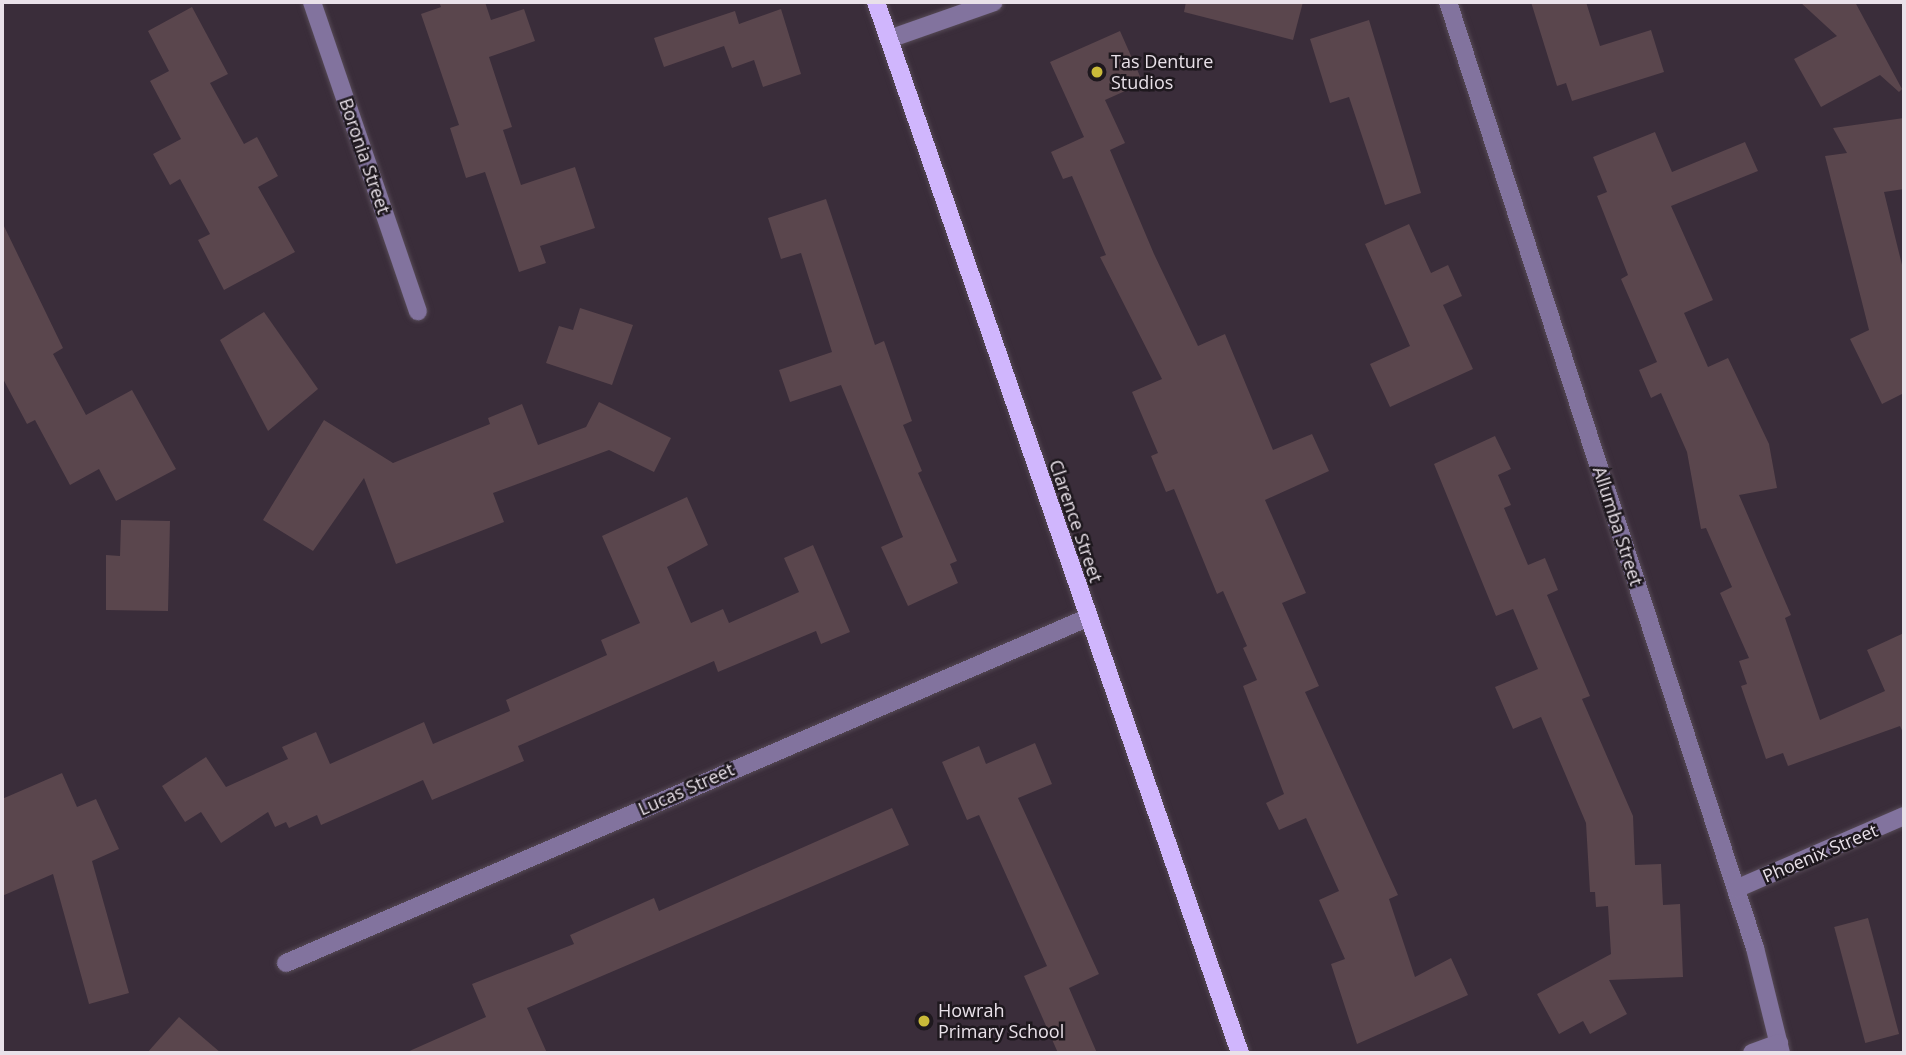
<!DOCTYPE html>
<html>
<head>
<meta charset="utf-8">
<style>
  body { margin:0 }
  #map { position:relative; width:1906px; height:1055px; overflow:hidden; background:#3a2d3a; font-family:"Open Sans",sans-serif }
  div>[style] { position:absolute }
  .building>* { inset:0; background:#5a464d; transform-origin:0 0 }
  .roads { filter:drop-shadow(0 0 2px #564a56) drop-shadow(0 0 2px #564a56) }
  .minor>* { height:18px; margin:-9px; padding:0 9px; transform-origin:9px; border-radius:9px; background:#82739e }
  .major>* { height:18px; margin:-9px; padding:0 9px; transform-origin:9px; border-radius:9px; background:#d0b6fd }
  .dots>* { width:19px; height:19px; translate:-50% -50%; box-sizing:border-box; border:4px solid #1e181e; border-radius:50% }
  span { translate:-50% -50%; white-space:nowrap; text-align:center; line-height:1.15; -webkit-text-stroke:5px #1e181e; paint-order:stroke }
  .poi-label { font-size:18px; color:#e9e1e9 }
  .left { translate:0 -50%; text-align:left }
  .street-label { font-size:18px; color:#e9e1e9 }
  .frame { position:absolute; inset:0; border:4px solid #e9e1e9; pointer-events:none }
</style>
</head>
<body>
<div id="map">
  <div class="building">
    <div style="clip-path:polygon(439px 2px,485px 2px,491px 20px,524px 9px,535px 41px,489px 57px,512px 127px,503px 130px,521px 185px,575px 167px,595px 228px,540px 246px,546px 263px,519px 272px,485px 172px,466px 178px,450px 128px,459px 125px,421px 14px,441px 7px)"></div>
    <div style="clip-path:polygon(1186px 2px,1303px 2px,1293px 40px,1184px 12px)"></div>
    <div style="clip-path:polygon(1531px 2px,1586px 2px,1600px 46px,1651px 30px,1664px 72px,1572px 101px,1566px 83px,1557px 86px)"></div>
    <div style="clip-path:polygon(1800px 2px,1855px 2px,1902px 89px,1899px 92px,1880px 75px,1821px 107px,1794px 59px,1837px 36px)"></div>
    <div style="clip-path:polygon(192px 7px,228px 74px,210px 83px,244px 144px,257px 137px,278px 176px,258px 187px,295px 252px,224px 290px,198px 240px,210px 234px,180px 179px,170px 185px,153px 154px,181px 139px,150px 81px,169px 71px,148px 31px)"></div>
    <div style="clip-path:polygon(781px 9px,801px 74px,763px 87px,754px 60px,732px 68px,724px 46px,664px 67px,654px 38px,735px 11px,739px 24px)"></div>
    <div style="clip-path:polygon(1369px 20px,1421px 193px,1385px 205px,1349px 97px,1330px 103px,1310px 39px)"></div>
    <div style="clip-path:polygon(1120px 31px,1143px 83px,1105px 100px,1125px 143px,1110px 150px,1154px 254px,1198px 346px,1225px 334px,1273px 450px,1312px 434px,1329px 471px,1265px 500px,1306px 593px,1282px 603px,1319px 686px,1305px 692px,1398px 895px,1389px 899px,1415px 977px,1451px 958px,1468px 995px,1357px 1044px,1331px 964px,1345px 959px,1319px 900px,1339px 891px,1306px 818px,1279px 830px,1266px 803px,1284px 794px,1243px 686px,1257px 680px,1243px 648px,1247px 646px,1223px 591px,1217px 594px,1174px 489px,1166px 492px,1151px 456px,1158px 453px,1132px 392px,1162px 379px,1100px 257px,1106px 255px,1072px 176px,1063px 179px,1051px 152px,1084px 137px,1050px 62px)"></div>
    <div style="clip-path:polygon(1904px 118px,1904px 189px,1884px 192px,1904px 273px,1904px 393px,1882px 404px,1850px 339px,1869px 330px,1825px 156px,1847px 153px,1833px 128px)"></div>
    <div style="clip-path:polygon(1655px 132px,1672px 172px,1745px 142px,1758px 171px,1671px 206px,1713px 300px,1684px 313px,1708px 367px,1728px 358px,1769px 444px,1777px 488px,1739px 495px,1791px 615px,1785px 618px,1820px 720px,1885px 691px,1867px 650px,1904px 633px,1904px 735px,1900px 726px,1788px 766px,1783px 753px,1766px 759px,1741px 686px,1747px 684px,1739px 661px,1749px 658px,1720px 593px,1732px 587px,1706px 528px,1701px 529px,1687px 452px,1661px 393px,1651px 398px,1639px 370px,1657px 362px,1621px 279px,1628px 275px,1597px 196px,1607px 192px,1593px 157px)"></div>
    <div style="clip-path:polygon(826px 199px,875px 345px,884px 341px,912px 421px,903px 425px,922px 471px,918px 473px,957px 561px,950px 564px,958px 583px,908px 606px,881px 547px,903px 537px,841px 385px,790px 402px,779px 370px,832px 352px,801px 253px,781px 259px,768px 218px)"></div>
    <div style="clip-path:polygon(2px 222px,63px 348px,53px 354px,86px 415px,132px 390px,176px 469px,116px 501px,99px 469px,70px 485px,35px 420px,27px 424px,2px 377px)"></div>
    <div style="clip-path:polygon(1409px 224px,1431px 273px,1448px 265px,1462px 296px,1443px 305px,1473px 369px,1390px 407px,1370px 364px,1410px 346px,1365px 244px)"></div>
    <div style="clip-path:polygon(580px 308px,633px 325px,612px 385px,546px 363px,559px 326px,573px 330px)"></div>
    <div style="clip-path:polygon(264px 312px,318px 389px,268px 431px,220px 340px)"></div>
    <div style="clip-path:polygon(599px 402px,671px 438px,654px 472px,609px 450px,493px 493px,504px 522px,396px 564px,364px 478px,313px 551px,263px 520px,324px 420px,393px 463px,490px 424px,488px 418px,522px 404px,538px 445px,586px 427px)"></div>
    <div style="clip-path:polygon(1495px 436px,1511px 469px,1498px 475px,1511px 505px,1504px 508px,1528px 565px,1545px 558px,1558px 590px,1547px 595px,1590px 696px,1582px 699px,1633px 816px,1635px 865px,1661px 864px,1663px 905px,1680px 904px,1683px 977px,1609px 980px,1627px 1014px,1590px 1034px,1583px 1021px,1559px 1034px,1537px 994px,1611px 954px,1608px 906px,1596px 907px,1595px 892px,1590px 892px,1586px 823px,1541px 717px,1513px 729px,1495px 687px,1538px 669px,1513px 609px,1496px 616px,1434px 464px)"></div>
    <div style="clip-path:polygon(687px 497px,708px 545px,667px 567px,691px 623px,723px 609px,729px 623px,799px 592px,784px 558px,813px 545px,850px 632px,821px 644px,816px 631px,718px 672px,714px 661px,518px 746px,524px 761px,432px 800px,423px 780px,321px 825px,317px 815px,289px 828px,286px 822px,275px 827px,268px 812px,221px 843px,201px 812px,185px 822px,162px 786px,206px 757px,226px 787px,288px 759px,282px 747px,316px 732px,330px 764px,424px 722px,433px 744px,510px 711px,506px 700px,607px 655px,601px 640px,640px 623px,602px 536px)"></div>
    <div style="clip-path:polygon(121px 520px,170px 521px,168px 611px,106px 610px,106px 555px,120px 556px)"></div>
    <div style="clip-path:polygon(1035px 743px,1052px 784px,1018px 798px,1099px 974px,1069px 988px,1097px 1053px,1058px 1053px,1024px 976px,1047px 966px,979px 815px,967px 820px,942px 762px,979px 746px,986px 764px)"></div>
    <div style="clip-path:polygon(62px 773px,77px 807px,96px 799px,119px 849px,92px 861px,129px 993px,89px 1004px,53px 874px,2px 896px,2px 799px)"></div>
    <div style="clip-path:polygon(892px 808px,909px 845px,527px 1008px,547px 1053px,405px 1053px,486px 1017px,472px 984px,574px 944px,570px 935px,654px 898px,659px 911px)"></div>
    <div style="left:1868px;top:918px;width:120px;height:35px;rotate:75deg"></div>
    <div style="clip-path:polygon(179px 1017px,221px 1053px,147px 1053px)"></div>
  </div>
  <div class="roads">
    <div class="minor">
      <div style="left:312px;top:2px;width:327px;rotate:71.1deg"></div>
      <div style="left:1448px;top:2px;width:995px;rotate:72.02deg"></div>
      <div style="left:1755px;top:948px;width:108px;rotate:76.1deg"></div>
      <div style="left:889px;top:39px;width:111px;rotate:-19.4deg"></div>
      <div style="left:1736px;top:889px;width:183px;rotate:-23.5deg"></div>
      <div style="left:286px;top:963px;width:872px;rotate:-23.3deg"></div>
      <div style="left:1752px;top:1053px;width:29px;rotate:-20deg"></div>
    </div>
    <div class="major">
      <div style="left:876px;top:2px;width:1112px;rotate:70.9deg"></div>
    </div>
  </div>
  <div class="dots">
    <div style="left:1097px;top:72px;background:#caba39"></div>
    <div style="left:924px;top:1021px;background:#caba39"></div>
  </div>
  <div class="poi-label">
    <span class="left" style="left:1111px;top:72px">Tas Denture<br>Studios</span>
    <span class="left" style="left:938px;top:1021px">Howrah<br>Primary School</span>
  </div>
  <div class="street-label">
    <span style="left:365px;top:156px;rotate:71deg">Boronia Street</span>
    <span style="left:1076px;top:521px;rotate:71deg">Clarence Street</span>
    <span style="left:1618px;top:526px;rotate:72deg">Allumba Street</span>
    <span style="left:686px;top:789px;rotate:-24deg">Lucas Street</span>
    <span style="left:1820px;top:853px;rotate:-23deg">Phoenix Street</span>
  </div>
  <div class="frame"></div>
</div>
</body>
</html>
